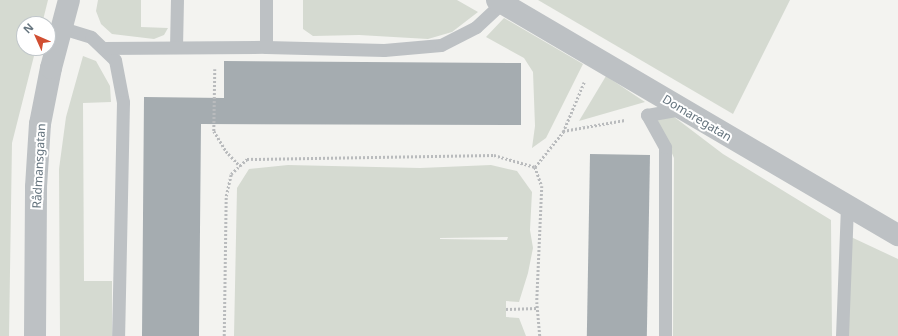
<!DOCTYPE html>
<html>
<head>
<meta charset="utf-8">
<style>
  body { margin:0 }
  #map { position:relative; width:898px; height:336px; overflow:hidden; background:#f3f3f0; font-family:"Noto Sans",sans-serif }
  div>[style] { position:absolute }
  .green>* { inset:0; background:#d5dad1 }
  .building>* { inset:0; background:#a5acb0; transform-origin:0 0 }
  .path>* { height:2.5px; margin-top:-1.25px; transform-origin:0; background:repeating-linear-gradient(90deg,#b9bbbd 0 2px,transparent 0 4px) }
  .lane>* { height:13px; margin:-6.5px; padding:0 6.5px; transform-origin:6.5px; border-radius:6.5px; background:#bdc1c4 }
  .street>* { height:22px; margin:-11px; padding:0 11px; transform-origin:11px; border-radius:11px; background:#bdc1c4 }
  span { translate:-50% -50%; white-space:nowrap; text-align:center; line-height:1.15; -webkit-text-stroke:4px #fff; paint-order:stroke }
  .street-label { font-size:12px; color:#65747e }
  .north { position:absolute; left:16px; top:16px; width:40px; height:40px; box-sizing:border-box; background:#fff; border:1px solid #c1c7cb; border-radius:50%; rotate:315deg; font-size:11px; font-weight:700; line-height:16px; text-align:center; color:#65747e }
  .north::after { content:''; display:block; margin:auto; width:14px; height:18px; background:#d14f32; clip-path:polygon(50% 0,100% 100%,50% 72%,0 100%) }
</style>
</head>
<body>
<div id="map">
  <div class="green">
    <div style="clip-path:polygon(0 0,48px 0,42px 24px,24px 24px,24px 48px,36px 48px,12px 143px,9px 336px,0 336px)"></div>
    <div style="clip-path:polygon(98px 0,141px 0,141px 27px,168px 28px,164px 35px,154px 39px,112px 34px,101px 24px,96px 11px)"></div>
    <div style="clip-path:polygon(303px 0,457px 0,478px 12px,452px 32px,428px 39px,359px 35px,313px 36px,303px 29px)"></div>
    <div style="clip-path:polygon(538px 0,790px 0,733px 114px)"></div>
    <div style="clip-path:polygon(504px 18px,583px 64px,546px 138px,532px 148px,535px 126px,533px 72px,524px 58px,486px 37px)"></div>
    <div style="clip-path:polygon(83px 56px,96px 61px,110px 86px,111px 102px,83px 103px,84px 281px,112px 281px,112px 336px,60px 336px,59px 169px,66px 117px)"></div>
    <div style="clip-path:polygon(606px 76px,645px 102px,579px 121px)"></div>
    <div style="clip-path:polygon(669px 113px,723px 154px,831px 220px,832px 336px,673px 336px,674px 158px,657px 119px)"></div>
    <div style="clip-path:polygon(evenodd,288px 165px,420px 168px,491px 165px,517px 171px,532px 192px,530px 230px,533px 248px,528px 273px,519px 302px,506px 301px,506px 317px,519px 318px,526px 336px,234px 336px,237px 188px,249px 169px,288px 165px,508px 237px,507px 240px,440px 239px,440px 238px,508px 237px)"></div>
    <div style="clip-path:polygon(851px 237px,898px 259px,898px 336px,848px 336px)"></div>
  </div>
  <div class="building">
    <div style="clip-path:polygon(224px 61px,521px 63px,521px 125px,201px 124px,199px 336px,142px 336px,144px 97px,224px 98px)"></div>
    <div style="left:590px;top:154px;width:60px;height:182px;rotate:1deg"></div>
  </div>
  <div class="path">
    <div style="left:215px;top:69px;width:62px;rotate:90.9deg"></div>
    <div style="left:214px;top:131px;width:23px;rotate:59deg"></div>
    <div style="left:226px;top:151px;width:21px;rotate:47deg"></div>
    <div style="left:563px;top:131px;width:63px;rotate:-10.1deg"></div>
    <div style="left:535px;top:167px;width:45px;rotate:-51.3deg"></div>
    <div style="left:563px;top:132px;width:54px;rotate:-67.2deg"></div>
    <div style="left:506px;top:309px;width:31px;rotate:-2deg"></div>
    <div style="left:224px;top:336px;width:140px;rotate:-89.2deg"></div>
    <div style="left:226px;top:196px;width:23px;rotate:-77deg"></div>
    <div style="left:231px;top:174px;width:22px;rotate:-43deg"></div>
    <div style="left:247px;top:159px;width:247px;rotate:-0.9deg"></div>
    <div style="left:494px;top:155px;width:43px;rotate:16.3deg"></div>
    <div style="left:535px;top:167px;width:20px;rotate:70deg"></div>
    <div style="left:542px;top:186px;width:116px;rotate:92.5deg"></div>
    <div style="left:537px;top:302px;width:34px;rotate:85deg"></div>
  </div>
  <div class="lane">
    <div style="left:62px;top:28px;width:30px;rotate:17deg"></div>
    <div style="left:91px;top:37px;width:33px;rotate:44deg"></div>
    <div style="left:115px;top:60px;width:43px;rotate:79.2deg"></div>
    <div style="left:123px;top:102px;width:234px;rotate:91.2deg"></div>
    <div style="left:176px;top:47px;width:47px;rotate:-88.8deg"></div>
    <div style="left:266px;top:47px;width:118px;rotate:1.5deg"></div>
    <div style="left:384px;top:50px;width:57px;rotate:-5deg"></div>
    <div style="left:441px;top:45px;width:39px;rotate:-27deg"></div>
    <div style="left:476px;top:27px;width:35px;rotate:-43deg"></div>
    <div style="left:103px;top:48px;width:163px;rotate:-0.4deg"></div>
    <div style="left:266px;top:47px;width:47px;rotate:-90deg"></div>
    <div style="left:665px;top:336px;width:189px;rotate:-90deg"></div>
    <div style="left:665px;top:147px;width:37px;rotate:-119deg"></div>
    <div style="left:647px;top:115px;width:36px;rotate:-10deg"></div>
    <div style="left:842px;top:336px;width:130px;rotate:-87.8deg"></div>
  </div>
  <div class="street">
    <div style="left:497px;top:0;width:465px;rotate:30.4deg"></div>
    <div style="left:35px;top:336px;width:149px;rotate:-89.6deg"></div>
    <div style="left:36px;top:187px;width:63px;rotate:-86.4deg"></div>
    <div style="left:40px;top:124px;width:57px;rotate:-78.9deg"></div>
    <div style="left:51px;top:68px;width:70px;rotate:-75.2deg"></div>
  </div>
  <div class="street-label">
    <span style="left:697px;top:118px;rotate:31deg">Domaregatan</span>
    <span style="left:39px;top:166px;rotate:-87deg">Rådmansgatan</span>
  </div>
  <div class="north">N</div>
</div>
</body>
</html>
